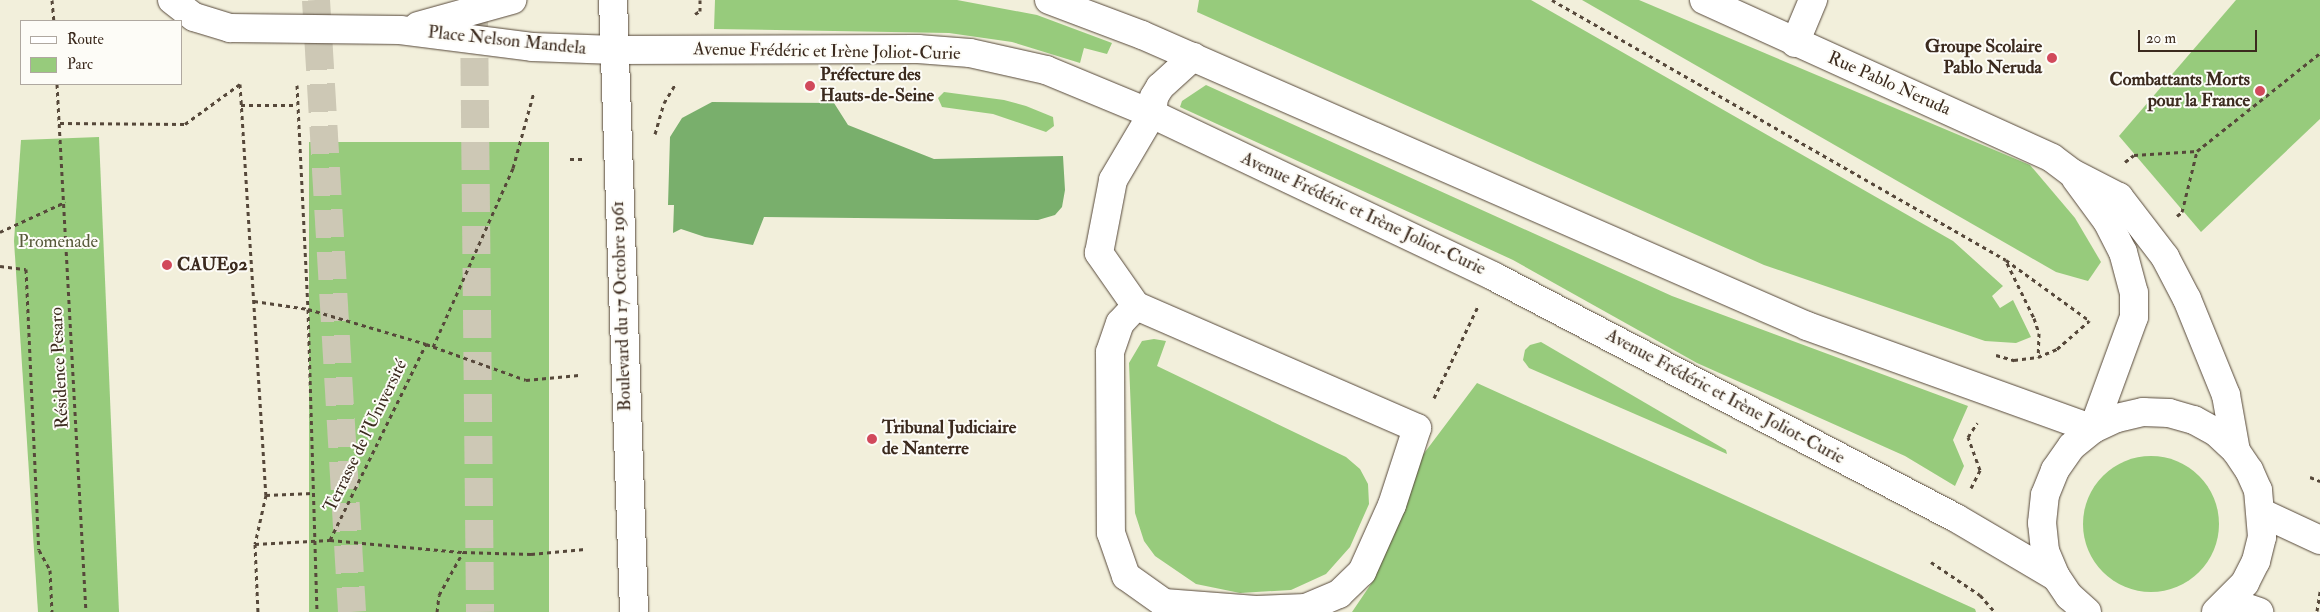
<!DOCTYPE html>
<html>
<head>
<meta charset="utf-8">
<style>
  body { margin:0 }
  #map { position:relative; width:2320px; height:612px; overflow:hidden; background:#f2efdb; font-family:"IM FELL Double Pica",serif }
  div>[style] { position:absolute }
  .green>* { inset:0; background:#97cb7c; transform-origin:0 0 }
  .round { border-radius:50% }
  .forest>* { inset:0; background:#79af6c }
  .highway-tunnel>* { height:28px; margin-top:-14px; transform-origin:0; background:repeating-linear-gradient(90deg,#cdc8b5 0 28px,transparent 0 42px) }
  .path>* { height:3px; margin-top:-1.5px; transform-origin:0; background:repeating-linear-gradient(90deg,#56483a 0 4px,transparent 0 8px) }
  .roads { filter:drop-shadow(0 0 1px #56483a) drop-shadow(0 0 1px #56483a) }
  .minor>* { height:28px; margin:-14px; padding:0 14px; transform-origin:14px; border-radius:14px; background:#fff }
  .major>* { height:28px; margin:-14px; padding:0 14px; transform-origin:14px; border-radius:14px; background:#fff }
  .dots>* { width:14px; height:14px; translate:-50% -50%; box-sizing:border-box; border:2px solid #fdfcf7; border-radius:50% }
  span { translate:-50% -50%; white-space:nowrap; text-align:center; line-height:1.15; -webkit-text-stroke:4px #fdfcf7; paint-order:stroke }
  .street-label { font-size:18px; color:#3b2a1e }
  .poi-label { font-size:18px; color:#3b2a1e; font-weight:700 }
  .right { translate:-100% -50%; text-align:right }
  .left { translate:0 -50%; text-align:left }
  .park-label { font-size:18px; color:#575a3a }
  .legend { position:absolute; left:20px; top:20px; width:162px; height:65px; box-sizing:border-box; background:#fdfcf7; border:1px solid #afa8a0; margin:0; padding:6px 9px; list-style:none; font-size:15px; color:#3b2a1e }
  .legend li { display:flex; align-items:center; gap:10px; height:25px }
  .legend b { width:25px; border:1px solid #afa8a0 }
  .scale { position:absolute; left:2138px; top:30px; width:119px; height:22px; box-sizing:border-box; border:2px solid #3b2a1e; border-top:0; padding-left:6px; font-size:15px; line-height:18px; white-space:nowrap; color:#3b2a1e; -webkit-text-stroke:4px #fdfcf7; paint-order:stroke }
</style>
</head>
<body>
<div id="map">
  <div class="green">
    <div style="clip-path:polygon(715px 0,957px 0,1037px 15px,1112px 43px,1107px 54px,1084px 48px,1080px 63px,1012px 42px,949px 33px,714px 29px)"></div>
    <div style="clip-path:polygon(1199px 0,1531px 0,1953px 241px,2003px 286px,1992px 296px,2000px 308px,2013px 300px,2031px 337px,2016px 343px,1985px 341px,1764px 265px,1197px 12px)"></div>
    <div style="clip-path:polygon(1582px 0,1639px 0,2030px 165px,2075px 218px,2101px 262px,2088px 281px,2056px 272px)"></div>
    <div style="clip-path:polygon(2236px 0,2320px 0,2320px 119px,2201px 232px,2119px 136px)"></div>
    <div style="clip-path:polygon(1206px 85px,1672px 296px,1968px 406px,1953px 440px,1964px 466px,1955px 486px,1905px 456px,1697px 363px,1513px 260px,1180px 107px,1182px 101px)"></div>
    <div style="clip-path:polygon(944px 92px,1004px 100px,1026px 106px,1053px 117px,1054px 126px,1046px 132px,993px 114px,942px 107px,938px 98px)"></div>
    <div style="clip-path:polygon(99px 137px,119px 612px,38px 612px,14px 241px,21px 140px)"></div>
    <div style="left:309px;top:142px;width:240px;height:471px"></div>
    <div style="clip-path:polygon(1154px 339px,1166px 341px,1157px 366px,1346px 457px,1360px 469px,1368px 484px,1369px 504px,1350px 547px,1326px 574px,1291px 590px,1240px 593px,1196px 584px,1155px 556px,1144px 541px,1135px 513px,1129px 363px,1142px 341px)"></div>
    <div style="clip-path:polygon(1541px 342px,1726px 450px,1727px 454px,1529px 368px,1523px 360px,1525px 350px,1530px 345px)"></div>
    <div style="clip-path:polygon(1477px 383px,1975px 609px,1976px 612px,1352px 612px,1373px 581px,1422px 456px)"></div>
    <div class="round" style="left:2083px;top:456px;width:136px;height:136px"></div>
  </div>
  <div class="forest">
    <div style="clip-path:polygon(712px 102px,834px 103px,848px 125px,934px 159px,1063px 156px,1065px 190px,1062px 207px,1055px 215px,1038px 220px,764px 217px,753px 245px,705px 237px,681px 229px,673px 233px,674px 205px,668px 205px,670px 137px,682px 118px)"></div>
  </div>
  <div class="highway-tunnel">
    <div style="left:316px;top:0;width:613px;rotate:86.63deg"></div>
    <div style="left:474px;top:16px;width:596px;rotate:89.42deg"></div>
  </div>
  <div class="path">
    <div style="left:52px;top:0;width:21px;rotate:85deg"></div>
    <div style="left:1552px;top:0;width:523px;rotate:29.8deg"></div>
    <div style="left:2006px;top:260px;width:104px;rotate:36deg"></div>
    <div style="left:695px;top:14px;width:6px;rotate:-31deg"></div>
    <div style="left:700px;top:11px;width:11px;rotate:-90deg"></div>
    <div style="left:57px;top:84px;width:529px;rotate:86.86deg"></div>
    <div style="left:240px;top:84px;width:412px;rotate:86.4deg"></div>
    <div style="left:266px;top:495px;width:50px;rotate:102.7deg"></div>
    <div style="left:255px;top:544px;width:68px;rotate:87.5deg"></div>
    <div style="left:297px;top:85px;width:224px;rotate:87.2deg"></div>
    <div style="left:308px;top:309px;width:303px;rotate:88.3deg"></div>
    <div style="left:241px;top:105px;width:56px"></div>
    <div style="left:60px;top:123px;width:125px;rotate:0.5deg"></div>
    <div style="left:185px;top:124px;width:68px;rotate:-36deg"></div>
    <div style="left:655px;top:134px;width:32px;rotate:-74deg"></div>
    <div style="left:664px;top:103px;width:21px;rotate:-59deg"></div>
    <div style="left:570px;top:159px;width:15px"></div>
    <div style="left:2125px;top:162px;width:11px;rotate:-38deg"></div>
    <div style="left:2134px;top:155px;width:63px;rotate:-3.6deg"></div>
    <div style="left:2177px;top:216px;width:6px;rotate:-39deg"></div>
    <div style="left:2182px;top:212px;width:63px;rotate:-76.2deg"></div>
    <div style="left:2197px;top:151px;width:157px;rotate:-38.5deg"></div>
    <div style="left:0;top:232px;width:72px;rotate:-24.8deg"></div>
    <div style="left:2007px;top:263px;width:61px;rotate:63.9deg"></div>
    <div style="left:2034px;top:318px;width:16px;rotate:72deg"></div>
    <div style="left:2039px;top:333px;width:24px;rotate:92deg"></div>
    <div style="left:0;top:266px;width:26px;rotate:7deg"></div>
    <div style="left:26px;top:269px;width:281px;rotate:87.4deg"></div>
    <div style="left:39px;top:550px;width:23px;rotate:61deg"></div>
    <div style="left:50px;top:570px;width:42px;rotate:87.3deg"></div>
    <div style="left:254px;top:301px;width:55px;rotate:8.4deg"></div>
    <div style="left:308px;top:309px;width:123px;rotate:16.5deg"></div>
    <div style="left:426px;top:344px;width:106px;rotate:19.8deg"></div>
    <div style="left:526px;top:380px;width:53px;rotate:-5.4deg"></div>
    <div style="left:433px;top:347px;width:196px;rotate:-65.9deg"></div>
    <div style="left:513px;top:168px;width:79px;rotate:-74.6deg"></div>
    <div style="left:1996px;top:355px;width:19px;rotate:16deg"></div>
    <div style="left:2014px;top:360px;width:24px;rotate:-7deg"></div>
    <div style="left:2038px;top:357px;width:21px;rotate:-23deg"></div>
    <div style="left:2057px;top:349px;width:43px;rotate:-41.2deg"></div>
    <div style="left:1434px;top:398px;width:102px;rotate:-64.4deg"></div>
    <div style="left:2310px;top:477px;width:11px;rotate:22deg"></div>
    <div style="left:1971px;top:488px;width:20px;rotate:-63deg"></div>
    <div style="left:1980px;top:470px;width:35px;rotate:-110deg"></div>
    <div style="left:1968px;top:437px;width:17px;rotate:-57deg"></div>
    <div style="left:266px;top:495px;width:47px;rotate:-2.4deg"></div>
    <div style="left:330px;top:540px;width:218px;rotate:-63.9deg"></div>
    <div style="left:255px;top:544px;width:75px;rotate:-3.1deg"></div>
    <div style="left:330px;top:540px;width:134px;rotate:5.2deg"></div>
    <div style="left:463px;top:552px;width:68px;rotate:1.7deg"></div>
    <div style="left:531px;top:554px;width:54px;rotate:-5.3deg"></div>
    <div style="left:1931px;top:562px;width:59px;rotate:34deg"></div>
    <div style="left:1980px;top:595px;width:23px;rotate:49deg"></div>
    <div style="left:2317px;top:611px;width:20px;rotate:-81deg"></div>
    <div style="left:437px;top:612px;width:17px;rotate:-83deg"></div>
    <div style="left:439px;top:595px;width:49px;rotate:-60.8deg"></div>
  </div>
  <div class="roads">
    <div class="minor">
      <div style="left:613px;top:0;width:612px;rotate:88.03deg"></div>
      <div style="left:1704px;top:0;width:382px;rotate:24.4deg"></div>
      <div style="left:2052px;top:158px;width:25px;rotate:37deg"></div>
      <div style="left:2072px;top:173px;width:53px;rotate:27.1deg"></div>
      <div style="left:2119px;top:197px;width:76px;rotate:52.5deg"></div>
      <div style="left:2165px;top:257px;width:47px;rotate:62.4deg"></div>
      <div style="left:2187px;top:299px;width:104px;rotate:67.9deg"></div>
      <div style="left:2226px;top:395px;width:57px;rotate:79.9deg"></div>
      <div style="left:1795px;top:43px;width:47px;rotate:-67.3deg"></div>
      <div style="left:2076px;top:179px;width:52px;rotate:53.6deg"></div>
      <div style="left:2107px;top:221px;width:35px;rotate:63deg"></div>
      <div style="left:2123px;top:252px;width:42px;rotate:75deg"></div>
      <div style="left:2134px;top:293px;width:24px;rotate:90deg"></div>
      <div style="left:2134px;top:317px;width:119px;rotate:110.1deg"></div>
      <div style="left:1136px;top:306px;width:23px;rotate:133deg"></div>
      <div style="left:1120px;top:323px;width:31px;rotate:109deg"></div>
      <div style="left:1110px;top:352px;width:181px;rotate:89.7deg"></div>
      <div style="left:1111px;top:533px;width:46px;rotate:70.8deg"></div>
      <div style="left:1126px;top:576px;width:47px;rotate:35.4deg"></div>
      <div style="left:1164px;top:603px;width:92px;rotate:4.4deg"></div>
      <div style="left:1256px;top:610px;width:50px;rotate:-2.3deg"></div>
      <div style="left:1306px;top:608px;width:36px;rotate:-23deg"></div>
      <div style="left:1339px;top:594px;width:32px;rotate:-44deg"></div>
      <div style="left:1362px;top:572px;width:73px;rotate:-65.9deg"></div>
      <div style="left:1392px;top:505px;width:81px;rotate:-72deg"></div>
      <div style="left:1417px;top:428px;width:306px;rotate:-156.5deg"></div>
      <div style="left:1136px;top:306px;width:65px;rotate:-124.9deg"></div>
      <div style="left:1099px;top:253px;width:74px;rotate:-79.1deg"></div>
      <div style="left:1113px;top:180px;width:77px;rotate:-59.4deg"></div>
    </div>
    <div class="major">
      <div style="left:172px;top:0;width:28px;rotate:38deg"></div>
      <div style="left:194px;top:17px;width:38px;rotate:17deg"></div>
      <div style="left:230px;top:28px;width:170px;rotate:0.7deg"></div>
      <div style="left:400px;top:30px;width:133px;rotate:7.3deg"></div>
      <div style="left:532px;top:47px;width:83px;rotate:2.1deg"></div>
      <div style="left:615px;top:50px;width:303px;rotate:-0.2deg"></div>
      <div style="left:918px;top:49px;width:52px;rotate:4.4deg"></div>
      <div style="left:970px;top:53px;width:78px;rotate:12.6deg"></div>
      <div style="left:1046px;top:70px;width:115px;rotate:22.5deg"></div>
      <div style="left:1152px;top:114px;width:378px;rotate:25.4deg"></div>
      <div style="left:1493px;top:276px;width:522px;rotate:27.6deg"></div>
      <div style="left:1956px;top:518px;width:116px;rotate:30.5deg"></div>
      <div style="left:1049px;top:0;width:99px;rotate:20.6deg"></div>
      <div style="left:1142px;top:35px;width:726px;rotate:23.63deg"></div>
      <div style="left:1807px;top:326px;width:304px;rotate:19.8deg"></div>
      <div style="left:418px;top:26px;width:98px;rotate:-15.5deg"></div>
      <div style="left:1152px;top:114px;width:17px;rotate:-83deg"></div>
      <div style="left:1154px;top:97px;width:12px;rotate:-59deg"></div>
      <div style="left:1160px;top:87px;width:45px;rotate:-42.3deg"></div>
      <div style="left:2262px;top:513px;width:64px;rotate:25deg"></div>
      <div style="left:2230px;top:602px;width:31px;rotate:19deg"></div>
      <div style="left:2087px;top:612px;width:24px;rotate:-138deg"></div>
      <div style="left:2069px;top:596px;width:23px;rotate:-124deg"></div>
      <div style="left:2056px;top:577px;width:28px;rotate:-113deg"></div>
      <div style="left:2045px;top:551px;width:28px;rotate:-96deg"></div>
      <div style="left:2042px;top:523px;width:28px;rotate:-84deg"></div>
      <div style="left:2045px;top:495px;width:27px;rotate:-68deg"></div>
      <div style="left:2055px;top:470px;width:29px;rotate:-55deg"></div>
      <div style="left:2072px;top:446px;width:27px;rotate:-39deg"></div>
      <div style="left:2093px;top:429px;width:26px;rotate:-25deg"></div>
      <div style="left:2117px;top:418px;width:27px;rotate:-13deg"></div>
      <div style="left:2143px;top:412px;width:26px;rotate:2deg"></div>
      <div style="left:2169px;top:413px;width:26px;rotate:16deg"></div>
      <div style="left:2194px;top:420px;width:26px;rotate:29deg"></div>
      <div style="left:2217px;top:433px;width:26px;rotate:43deg"></div>
      <div style="left:2236px;top:451px;width:23px;rotate:56deg"></div>
      <div style="left:2249px;top:470px;width:22px;rotate:66deg"></div>
      <div style="left:2258px;top:490px;width:47px;rotate:85.1deg"></div>
      <div style="left:2262px;top:537px;width:25px;rotate:104deg"></div>
      <div style="left:2256px;top:561px;width:25px;rotate:117deg"></div>
      <div style="left:2245px;top:583px;width:41px;rotate:135deg"></div>
    </div>
  </div>
  <div class="dots">
    <div style="left:2052px;top:58px;background:#d1495b"></div>
    <div style="left:810px;top:86px;background:#d1495b"></div>
    <div style="left:2260px;top:91px;background:#d1495b"></div>
    <div style="left:167px;top:265px;background:#d1495b"></div>
    <div style="left:872px;top:439px;background:#d1495b"></div>
  </div>
  <div class="street-label">
    <span style="left:507px;top:41px;rotate:6deg">Place Nelson Mandela</span>
    <span style="left:827px;top:52px;rotate:1deg">Avenue Frédéric et Irène Joliot-Curie</span>
    <span style="left:1889px;top:84px;rotate:24deg">Rue Pablo Neruda</span>
    <span style="left:1363px;top:214px;rotate:25deg">Avenue Frédéric et Irène Joliot-Curie</span>
    <span style="left:622px;top:306px;rotate:-92deg">Boulevard du 17 Octobre 1961</span>
    <span style="left:60px;top:368px;rotate:-93deg">Résidence Pesaro</span>
    <span style="left:1725px;top:397px;rotate:28deg">Avenue Frédéric et Irène Joliot-Curie</span>
    <span style="left:366px;top:436px;rotate:-64deg">Terrasse de l'Université</span>
  </div>
  <div class="poi-label">
    <span class="right" style="left:2042px;top:58px">Groupe Scolaire<br>Pablo Neruda</span>
    <span class="left" style="left:820px;top:86px">Préfecture des<br>Hauts-de-Seine</span>
    <span class="right" style="left:2250px;top:91px">Combattants Morts<br>pour la France</span>
    <span class="left" style="left:177px;top:265px">CAUE92</span>
    <span class="left" style="left:882px;top:439px">Tribunal Judiciaire<br>de Nanterre</span>
  </div>
  <div class="park-label">
    <span style="left:58px;top:242px">Promenade</span>
  </div>
  <ul class="legend">
  <li><b style="height:6px;background:#fff"></b>Route</li>
  <li><b style="height:14px;background:#97cb7c"></b>Parc</li>
  </ul>
  <div class="scale">20 m</div>
</div>
</body>
</html>
